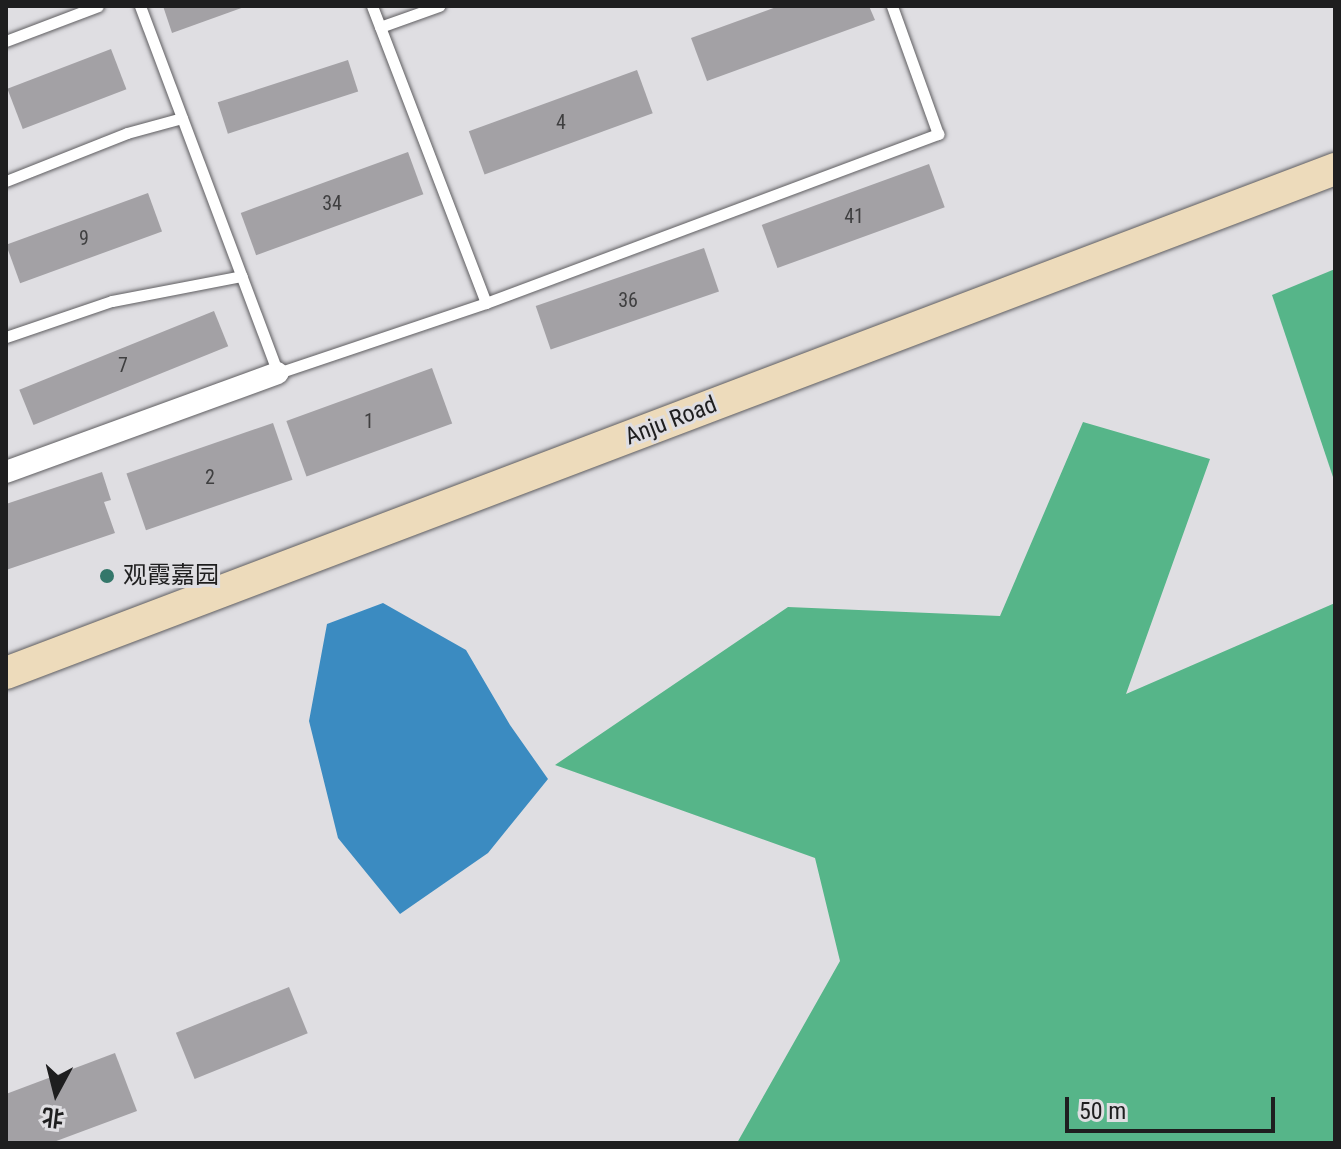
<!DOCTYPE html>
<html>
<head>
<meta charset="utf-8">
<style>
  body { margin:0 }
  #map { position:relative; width:1341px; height:1149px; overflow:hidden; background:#dfdee2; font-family:"Roboto Condensed","Noto Sans SC",sans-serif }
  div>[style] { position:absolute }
  .forest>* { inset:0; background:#56b589 }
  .water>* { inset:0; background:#3b8bc1 }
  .building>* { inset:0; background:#a3a1a5; transform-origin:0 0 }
  .roads { filter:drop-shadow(0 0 2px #5f5e61) drop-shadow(0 0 2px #5f5e61) }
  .lane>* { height:11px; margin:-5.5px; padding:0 5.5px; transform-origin:5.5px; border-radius:5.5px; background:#fff }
  .street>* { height:22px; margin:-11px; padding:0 11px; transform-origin:11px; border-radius:11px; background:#fff }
  .secondary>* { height:32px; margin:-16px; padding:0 16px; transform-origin:16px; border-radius:16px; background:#eddbbb }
  .dots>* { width:22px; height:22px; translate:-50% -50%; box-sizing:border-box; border:4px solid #dfdee2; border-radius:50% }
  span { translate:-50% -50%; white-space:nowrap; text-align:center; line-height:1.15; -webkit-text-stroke:6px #dfdee2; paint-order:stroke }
  .number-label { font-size:20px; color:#3f3f40 }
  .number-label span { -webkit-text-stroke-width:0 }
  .street-label { font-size:24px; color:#1e1e1f }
  .poi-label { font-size:24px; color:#1e1e1f }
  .left { translate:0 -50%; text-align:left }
  .frame { position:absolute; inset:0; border:8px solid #1e1e1f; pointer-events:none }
  .north { position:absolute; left:16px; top:1053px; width:80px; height:80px; -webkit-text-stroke:6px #dfdee2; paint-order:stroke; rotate:187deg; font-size:22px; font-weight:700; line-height:32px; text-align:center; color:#1e1e1f }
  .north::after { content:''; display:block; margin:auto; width:28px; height:36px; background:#1e1e1f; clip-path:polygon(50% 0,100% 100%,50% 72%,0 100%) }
  .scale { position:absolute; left:1065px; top:1097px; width:210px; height:36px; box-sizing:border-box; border:4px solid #1e1e1f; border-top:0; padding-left:10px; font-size:24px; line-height:28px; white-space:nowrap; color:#1e1e1f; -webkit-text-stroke:6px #dfdee2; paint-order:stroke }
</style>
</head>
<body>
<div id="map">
  <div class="forest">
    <div style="clip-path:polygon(1335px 269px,1335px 483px,1272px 295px)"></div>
    <div style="clip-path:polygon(1083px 422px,1210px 459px,1126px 694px,1335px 603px,1335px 1143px,737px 1143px,840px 961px,815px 858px,555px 765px,788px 607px,1000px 616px)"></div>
  </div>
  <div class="water">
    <div style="clip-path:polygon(383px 603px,466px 650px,510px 725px,548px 779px,488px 853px,400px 914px,338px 838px,309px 721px,327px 624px)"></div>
  </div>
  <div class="building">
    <div style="clip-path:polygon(163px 6px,247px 6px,172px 33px)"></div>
    <div style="clip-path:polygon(779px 6px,869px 6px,875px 20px,707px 81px,691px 38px)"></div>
    <div style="left:111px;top:49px;width:43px;height:111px;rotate:69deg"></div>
    <div style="left:348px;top:60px;width:33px;height:137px;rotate:72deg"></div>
    <div style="left:637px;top:70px;width:46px;height:179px;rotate:70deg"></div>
    <div style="left:408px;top:152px;width:45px;height:178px;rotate:70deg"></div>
    <div style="left:929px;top:164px;width:46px;height:178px;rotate:70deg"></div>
    <div style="left:148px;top:193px;width:41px;height:151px;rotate:70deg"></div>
    <div style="left:704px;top:248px;width:46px;height:178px;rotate:71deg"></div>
    <div style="left:214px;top:311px;width:38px;height:210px;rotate:68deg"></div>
    <div style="left:432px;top:368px;width:59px;height:155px;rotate:70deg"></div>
    <div style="left:273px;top:423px;width:60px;height:155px;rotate:71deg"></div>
    <div style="clip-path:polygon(102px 472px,111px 500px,104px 502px,115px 533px,6px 570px,6px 504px)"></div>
    <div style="left:289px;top:987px;width:50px;height:122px;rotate:68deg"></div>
    <div style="clip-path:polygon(115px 1053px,137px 1111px,51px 1143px,6px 1143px,6px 1094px)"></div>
  </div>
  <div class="roads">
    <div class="lane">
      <div style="left:140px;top:6px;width:392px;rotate:69.4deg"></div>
      <div style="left:278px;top:373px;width:219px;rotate:-18.6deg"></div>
      <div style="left:486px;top:303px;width:483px;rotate:-20.5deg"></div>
      <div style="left:938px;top:134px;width:136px;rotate:-109.8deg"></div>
      <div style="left:372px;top:6px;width:318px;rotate:69deg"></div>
      <div style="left:380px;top:27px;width:63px;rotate:-19.6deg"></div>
      <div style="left:6px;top:41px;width:98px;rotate:-20.8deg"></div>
      <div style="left:6px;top:181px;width:130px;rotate:-21.6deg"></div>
      <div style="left:127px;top:133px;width:57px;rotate:-15.3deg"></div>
      <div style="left:6px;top:337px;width:112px;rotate:-18.8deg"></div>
      <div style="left:112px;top:301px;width:132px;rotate:-10.9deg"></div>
    </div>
    <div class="street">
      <div style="left:6px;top:472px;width:289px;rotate:-20deg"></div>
    </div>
    <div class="secondary">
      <div style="left:6px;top:673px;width:1421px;rotate:-20.77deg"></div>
    </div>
  </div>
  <div class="dots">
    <div style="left:107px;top:576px;background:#34776a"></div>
  </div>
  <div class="number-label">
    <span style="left:561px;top:122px">4</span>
    <span style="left:332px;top:203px">34</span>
    <span style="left:854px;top:216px">41</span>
    <span style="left:84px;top:238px">9</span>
    <span style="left:628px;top:300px">36</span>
    <span style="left:123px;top:365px">7</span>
    <span style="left:369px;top:421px">1</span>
    <span style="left:210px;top:477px">2</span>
  </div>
  <div class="street-label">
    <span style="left:671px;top:421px;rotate:-21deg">Anju Road</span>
  </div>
  <div class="poi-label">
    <span class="left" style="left:123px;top:576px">观霞嘉园</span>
  </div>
  <div class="frame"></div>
  <div class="north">北</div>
  <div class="scale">50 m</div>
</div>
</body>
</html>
